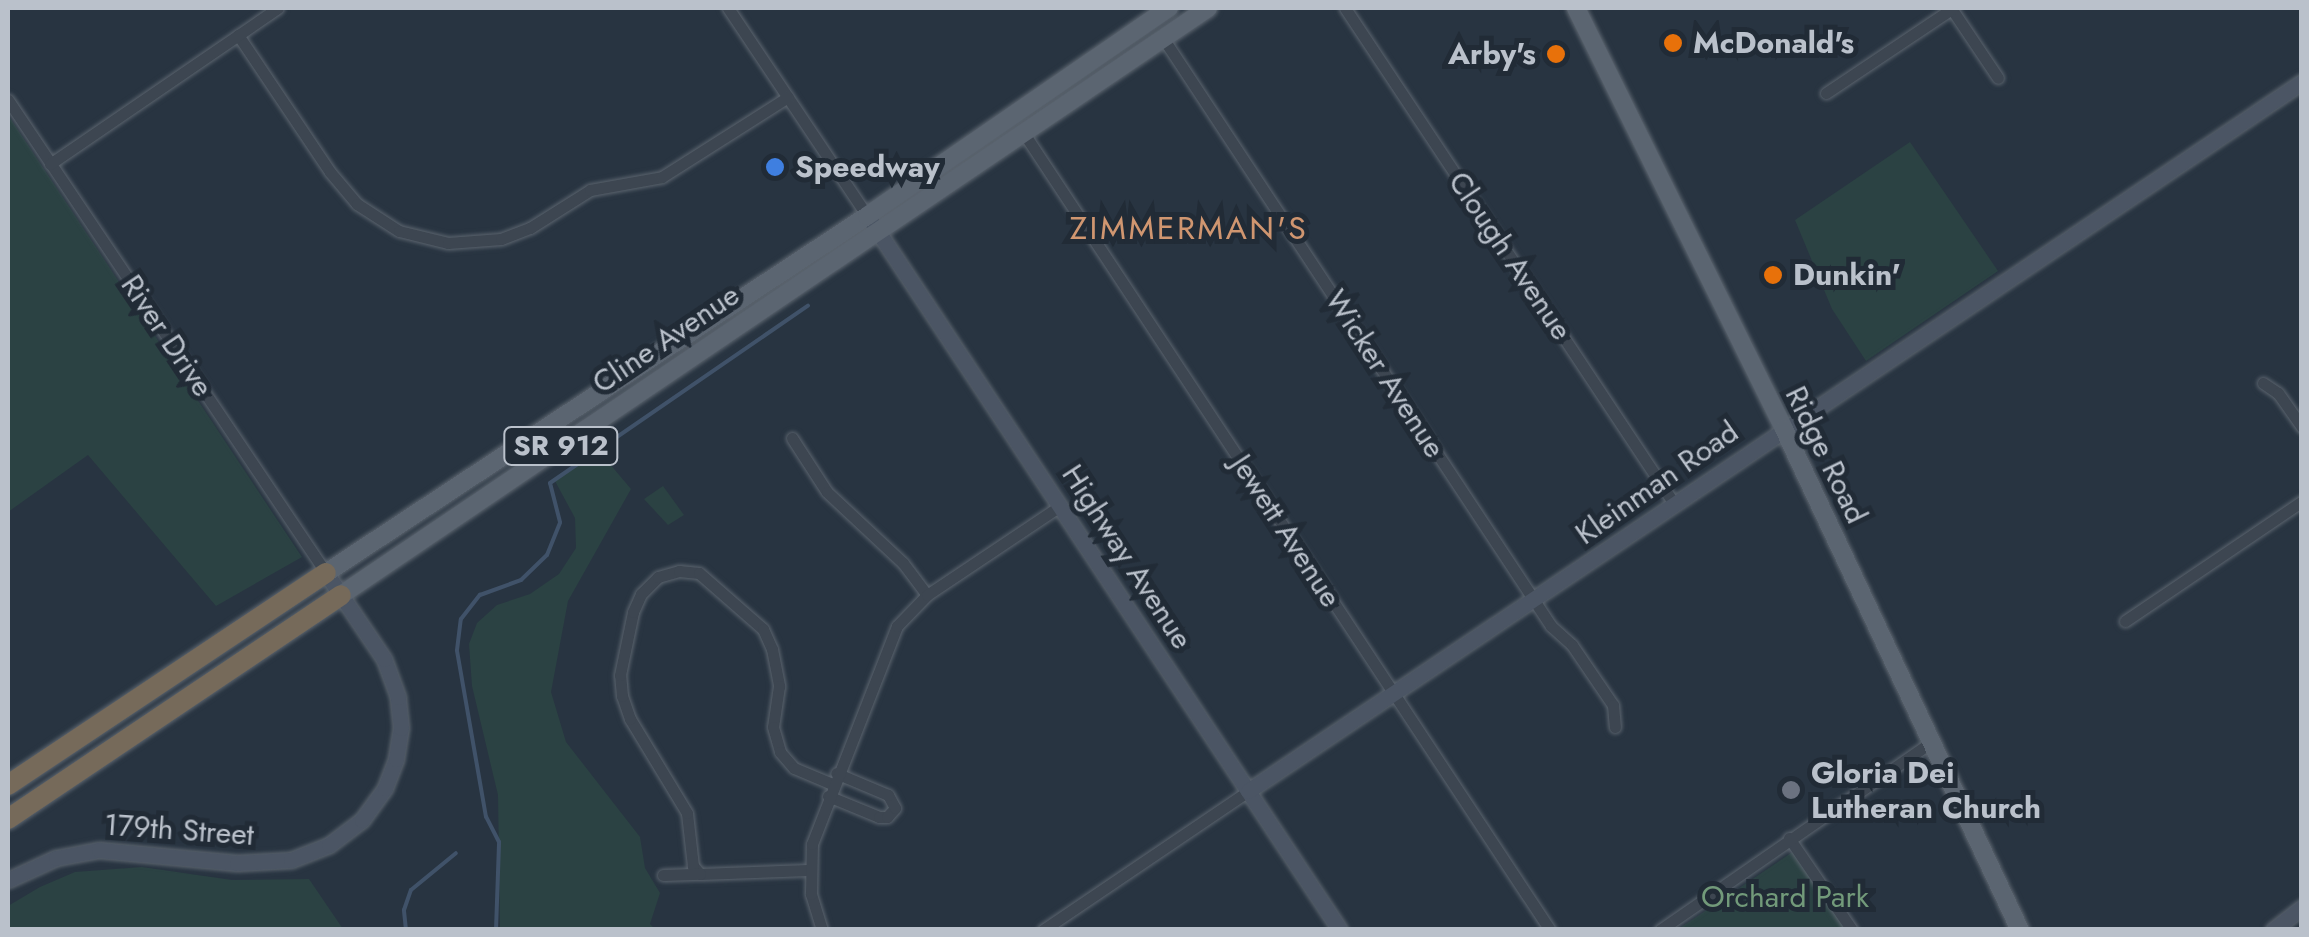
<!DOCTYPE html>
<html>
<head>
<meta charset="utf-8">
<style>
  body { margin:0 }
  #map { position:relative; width:2309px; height:937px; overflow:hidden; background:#283441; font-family:Jost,sans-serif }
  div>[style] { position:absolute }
  .green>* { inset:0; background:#2b4243 }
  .stream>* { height:4px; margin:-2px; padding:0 2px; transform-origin:2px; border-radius:2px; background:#405269 }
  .roads { filter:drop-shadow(0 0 2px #5b646e) drop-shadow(0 0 2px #5b646e) }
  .street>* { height:11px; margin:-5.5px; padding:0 5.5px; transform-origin:5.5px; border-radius:5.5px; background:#3d4651 }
  .secondary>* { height:15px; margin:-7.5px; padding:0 7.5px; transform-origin:7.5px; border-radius:7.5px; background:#4b5564 }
  .primary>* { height:18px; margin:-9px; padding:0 9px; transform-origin:9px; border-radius:9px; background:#5b6571 }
  .highway>* { height:20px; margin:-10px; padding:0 10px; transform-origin:10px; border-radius:10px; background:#766a5a }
  .dots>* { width:28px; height:28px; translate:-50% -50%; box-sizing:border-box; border:5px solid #212b36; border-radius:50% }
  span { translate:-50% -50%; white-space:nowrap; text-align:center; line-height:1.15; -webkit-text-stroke:10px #212b36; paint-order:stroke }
  .shield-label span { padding:2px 8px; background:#212b36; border:2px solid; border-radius:8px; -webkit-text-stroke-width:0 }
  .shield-label { font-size:28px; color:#bac1cb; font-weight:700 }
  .poi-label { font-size:30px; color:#bac1cb; font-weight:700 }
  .left { translate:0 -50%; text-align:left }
  .right { translate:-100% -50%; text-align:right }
  .street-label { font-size:30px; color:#bac1cb }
  .park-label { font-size:30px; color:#729a7a }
  .neighbourhood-label { font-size:32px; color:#d09670; letter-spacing:2.5px }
  .frame { position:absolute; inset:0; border:10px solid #bac1cb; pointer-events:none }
</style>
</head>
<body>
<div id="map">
  <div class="green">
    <div style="clip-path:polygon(8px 115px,302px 557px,216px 606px,88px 455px,8px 512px)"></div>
    <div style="clip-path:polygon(1910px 142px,1998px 271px,1866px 361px,1832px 309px,1795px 220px)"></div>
    <div style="clip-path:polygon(598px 450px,631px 489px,568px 601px,551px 692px,566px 742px,640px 837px,645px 868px,660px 893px,650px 924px,655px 929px,500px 929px,498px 795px,472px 686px,469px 644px,477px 623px,497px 605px,530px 594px,559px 574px,576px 548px,575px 518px,555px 481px)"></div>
    <div style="clip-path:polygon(663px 486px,684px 515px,668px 525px,644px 499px)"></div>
    <div style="clip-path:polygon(1794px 851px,1847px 930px,1677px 930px)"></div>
    <div style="clip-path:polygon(142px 867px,232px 880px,309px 879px,343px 929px,8px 929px,8px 906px,40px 887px,75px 872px)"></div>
  </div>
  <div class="stream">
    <div style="left:406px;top:930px;width:20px;rotate:-96deg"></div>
    <div style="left:404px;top:910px;width:21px;rotate:-71deg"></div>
    <div style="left:411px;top:890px;width:58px;rotate:-39.4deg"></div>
    <div style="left:496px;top:930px;width:88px;rotate:-88deg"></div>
    <div style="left:499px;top:842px;width:28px;rotate:-117deg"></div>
    <div style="left:486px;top:817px;width:169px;rotate:-99.9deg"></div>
    <div style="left:457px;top:650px;width:31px;rotate:-83deg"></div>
    <div style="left:461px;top:619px;width:31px;rotate:-52deg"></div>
    <div style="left:480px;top:595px;width:44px;rotate:-20.1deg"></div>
    <div style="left:521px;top:580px;width:36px;rotate:-44deg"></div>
    <div style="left:547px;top:555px;width:35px;rotate:-68deg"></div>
    <div style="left:560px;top:522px;width:40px;rotate:-104.4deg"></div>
    <div style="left:550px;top:483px;width:313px;rotate:-34.5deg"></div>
  </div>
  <div class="roads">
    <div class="street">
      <div style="left:728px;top:8px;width:250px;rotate:56.2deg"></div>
      <div style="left:1345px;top:8px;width:597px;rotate:56.42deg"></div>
      <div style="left:1951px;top:8px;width:84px;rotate:56.1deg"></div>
      <div style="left:238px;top:35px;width:165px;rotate:56.1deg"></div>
      <div style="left:330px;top:172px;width:42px;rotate:49.8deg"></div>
      <div style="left:357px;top:204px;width:50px;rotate:32.7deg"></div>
      <div style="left:399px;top:231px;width:50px;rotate:13.8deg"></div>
      <div style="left:448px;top:243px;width:53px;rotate:-4.3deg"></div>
      <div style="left:501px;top:239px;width:31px;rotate:-21deg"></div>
      <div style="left:530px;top:228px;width:71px;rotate:-32.3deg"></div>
      <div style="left:590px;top:190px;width:73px;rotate:-10.2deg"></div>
      <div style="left:662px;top:177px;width:149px;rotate:-32.4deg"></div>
      <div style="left:1161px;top:35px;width:708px;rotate:56.58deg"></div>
      <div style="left:1551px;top:626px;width:28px;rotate:42deg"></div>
      <div style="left:1572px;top:645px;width:73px;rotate:55.7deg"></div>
      <div style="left:1613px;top:705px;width:22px;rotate:85deg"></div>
      <div style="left:1826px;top:93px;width:153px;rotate:-33.8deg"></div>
      <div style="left:8px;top:100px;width:570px;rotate:56.09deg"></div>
      <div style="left:1023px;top:132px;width:956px;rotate:56.56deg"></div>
      <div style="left:50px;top:164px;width:276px;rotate:-34.4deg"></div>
      <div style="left:2263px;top:383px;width:18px;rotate:34deg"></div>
      <div style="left:2278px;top:393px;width:42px;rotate:54.8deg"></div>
      <div style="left:792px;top:438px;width:64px;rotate:57.1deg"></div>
      <div style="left:827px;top:492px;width:104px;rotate:43.1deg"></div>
      <div style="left:903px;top:563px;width:40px;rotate:53deg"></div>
      <div style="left:2125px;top:621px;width:214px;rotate:-34.1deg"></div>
      <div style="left:828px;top:796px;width:55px;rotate:22.4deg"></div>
      <div style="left:879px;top:817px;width:8px"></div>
      <div style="left:887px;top:817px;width:12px;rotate:-48deg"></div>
      <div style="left:895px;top:808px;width:15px;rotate:-118deg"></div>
      <div style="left:888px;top:795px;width:56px;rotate:-157.1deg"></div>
      <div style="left:1789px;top:838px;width:112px;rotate:55.6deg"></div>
      <div style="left:808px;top:870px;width:108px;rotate:177.9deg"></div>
      <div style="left:700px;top:874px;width:11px;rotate:-131deg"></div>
      <div style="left:693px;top:866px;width:53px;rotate:-96.5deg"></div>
      <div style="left:687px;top:813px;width:110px;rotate:-121.2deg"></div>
      <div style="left:630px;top:719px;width:24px;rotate:-109deg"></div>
      <div style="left:622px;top:696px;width:21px;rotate:-95deg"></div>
      <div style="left:620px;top:675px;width:64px;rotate:-78.3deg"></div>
      <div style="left:633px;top:612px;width:20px;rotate:-66deg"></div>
      <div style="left:641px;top:594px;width:24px;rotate:-45deg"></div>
      <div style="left:658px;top:577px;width:22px;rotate:-16deg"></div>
      <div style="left:679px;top:571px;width:20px;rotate:6deg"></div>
      <div style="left:699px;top:573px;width:85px;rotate:41.2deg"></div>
      <div style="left:763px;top:629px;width:22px;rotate:66deg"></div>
      <div style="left:772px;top:649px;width:38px;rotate:79deg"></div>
      <div style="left:779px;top:686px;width:41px;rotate:98.3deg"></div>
      <div style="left:773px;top:727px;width:26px;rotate:74deg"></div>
      <div style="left:780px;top:752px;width:21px;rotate:49deg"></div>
      <div style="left:794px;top:768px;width:41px;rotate:22.8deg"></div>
      <div style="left:663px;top:875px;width:37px;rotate:-2deg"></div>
      <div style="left:822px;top:930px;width:38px;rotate:-107deg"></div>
      <div style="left:811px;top:894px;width:50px;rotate:-88.9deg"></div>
      <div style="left:812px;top:844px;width:234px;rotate:-68.7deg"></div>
      <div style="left:897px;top:626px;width:43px;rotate:-45.9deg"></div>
      <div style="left:927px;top:595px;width:160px;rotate:-33.8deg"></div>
      <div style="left:1043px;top:930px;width:248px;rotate:-34.1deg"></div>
      <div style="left:1660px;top:930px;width:331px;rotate:-34.7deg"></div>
    </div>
    <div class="secondary">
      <div style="left:873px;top:224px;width:846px;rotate:56.52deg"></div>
      <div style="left:1248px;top:791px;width:1270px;rotate:-33.93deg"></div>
      <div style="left:8px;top:880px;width:53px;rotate:-24.6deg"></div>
      <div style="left:56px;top:858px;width:44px;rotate:-10.5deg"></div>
      <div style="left:99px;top:850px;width:139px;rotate:5.4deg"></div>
      <div style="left:237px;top:863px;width:54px;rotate:-3.2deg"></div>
      <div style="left:291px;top:860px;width:41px;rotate:-21.5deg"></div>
      <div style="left:329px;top:845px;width:41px;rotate:-37.1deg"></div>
      <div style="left:362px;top:820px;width:39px;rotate:-54deg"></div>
      <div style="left:385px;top:788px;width:31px;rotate:-69deg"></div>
      <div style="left:396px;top:759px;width:31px;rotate:-81deg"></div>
      <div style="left:401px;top:728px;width:31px;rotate:-96deg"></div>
      <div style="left:398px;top:697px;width:40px;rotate:-110.2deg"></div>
      <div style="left:384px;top:659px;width:104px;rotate:-124deg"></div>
      <div style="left:2273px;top:930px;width:37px;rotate:-38deg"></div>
    </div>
    <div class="primary">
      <div style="left:1576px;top:8px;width:470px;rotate:63.7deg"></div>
      <div style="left:1784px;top:429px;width:554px;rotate:64.78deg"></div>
      <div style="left:326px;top:573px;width:648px;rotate:-33.42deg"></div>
      <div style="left:867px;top:216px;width:367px;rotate:-34.6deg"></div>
      <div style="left:341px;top:595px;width:1047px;rotate:-34.1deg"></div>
    </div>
    <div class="highway">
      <div style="left:8px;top:785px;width:382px;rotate:-33.7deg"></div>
      <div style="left:8px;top:819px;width:401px;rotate:-33.9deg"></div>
    </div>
  </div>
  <div class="dots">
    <div style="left:1673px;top:43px;background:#e8710a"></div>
    <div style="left:1556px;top:54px;background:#e8710a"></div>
    <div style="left:775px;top:167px;background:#3f7fe0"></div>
    <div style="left:1773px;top:275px;background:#e8710a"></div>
    <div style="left:1791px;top:790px;background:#6b7280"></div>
  </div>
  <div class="shield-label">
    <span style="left:561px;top:446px">SR 912</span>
  </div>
  <div class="poi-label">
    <span class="left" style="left:1693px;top:43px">McDonald's</span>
    <span class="right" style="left:1536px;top:54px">Arby's</span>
    <span class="left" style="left:795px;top:167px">Speedway</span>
    <span class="left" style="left:1793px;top:275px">Dunkin'</span>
    <span class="left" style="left:1811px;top:790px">Gloria Dei<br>Lutheran Church</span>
  </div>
  <div class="street-label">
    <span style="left:1510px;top:256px;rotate:56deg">Clough Avenue</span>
    <span style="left:167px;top:336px;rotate:56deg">River Drive</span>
    <span style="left:666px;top:339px;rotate:-34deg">Cline Avenue</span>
    <span style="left:1385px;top:374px;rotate:57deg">Wicker Avenue</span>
    <span style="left:1826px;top:455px;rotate:64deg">Ridge Road</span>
    <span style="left:1657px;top:483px;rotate:-35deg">Kleinman Road</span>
    <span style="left:1286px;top:531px;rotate:57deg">Jewett Avenue</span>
    <span style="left:1127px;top:557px;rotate:57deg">Highway Avenue</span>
    <span style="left:179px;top:830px;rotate:4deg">179th Street</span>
  </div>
  <div class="park-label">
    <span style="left:1785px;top:897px">Orchard Park</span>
  </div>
  <div class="neighbourhood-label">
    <span style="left:1189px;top:228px">ZIMMERMAN'S</span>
  </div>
  <div class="frame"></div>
</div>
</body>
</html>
